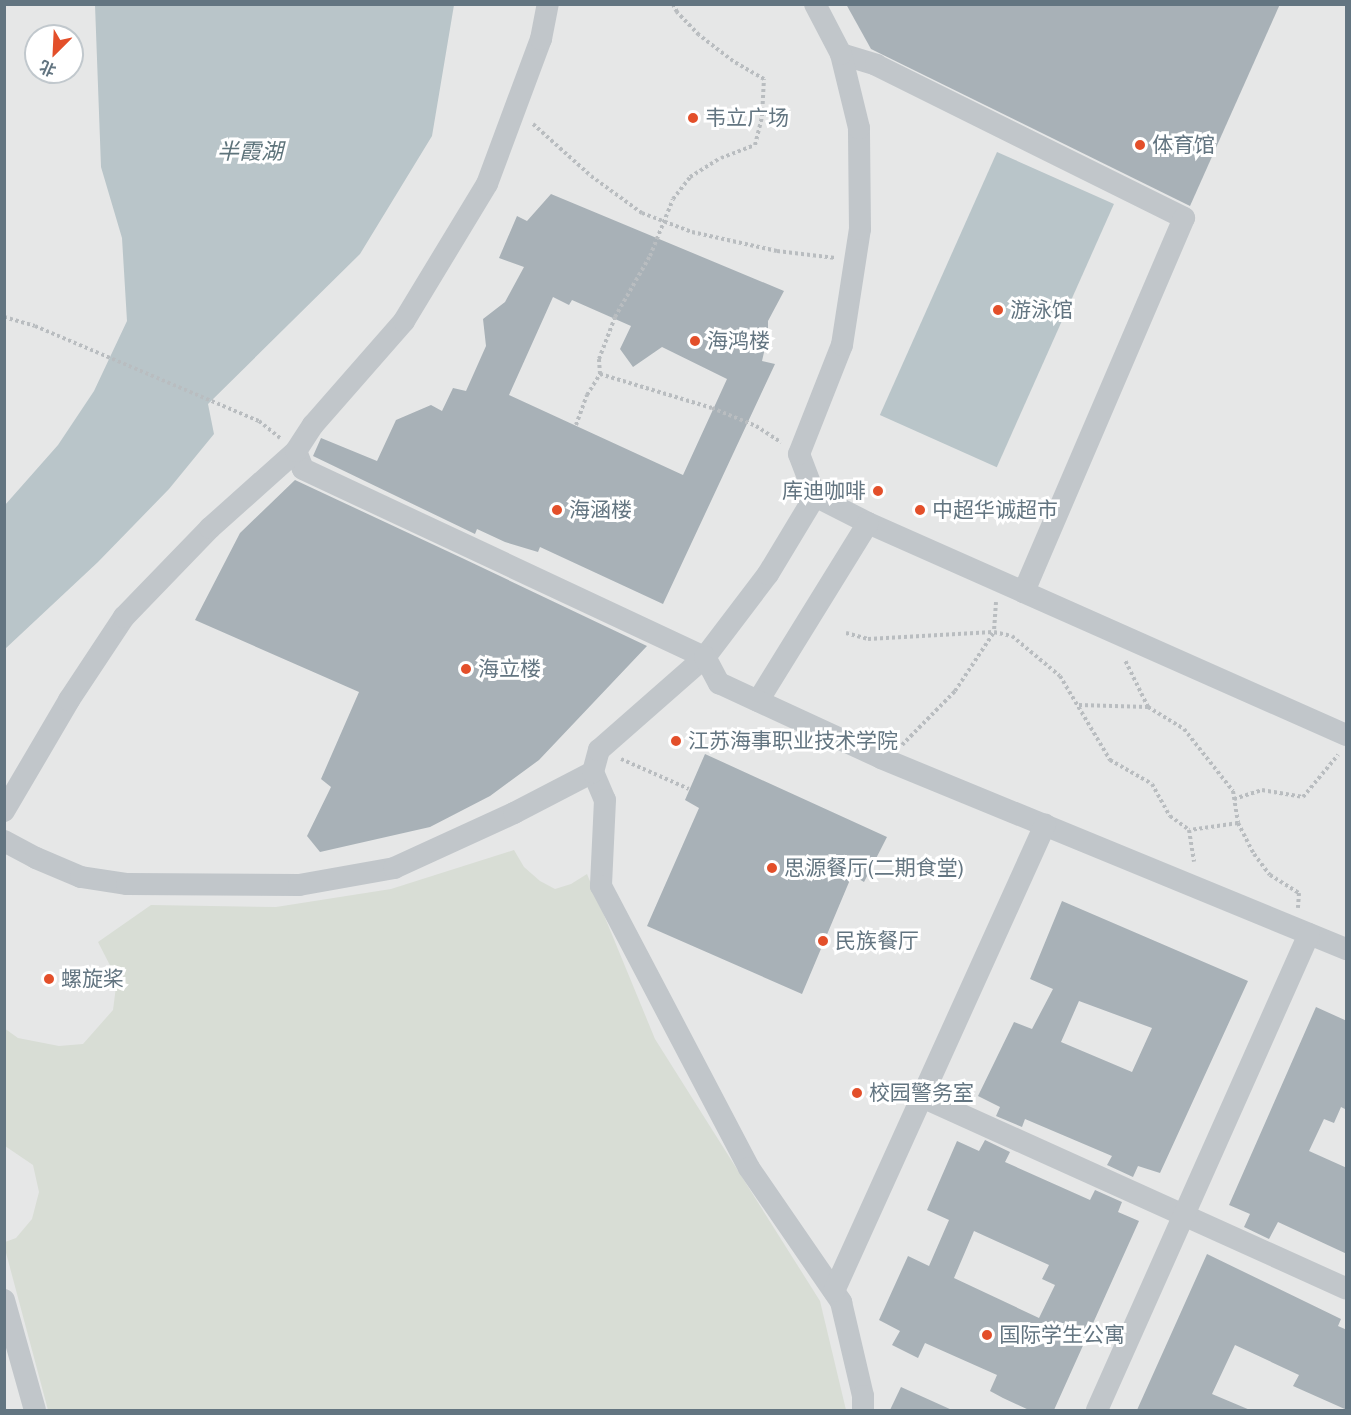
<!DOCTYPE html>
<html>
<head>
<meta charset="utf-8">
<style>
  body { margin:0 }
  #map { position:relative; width:1351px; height:1415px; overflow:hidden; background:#f8f8f6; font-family:"Archivo Narrow","Noto Sans SC",sans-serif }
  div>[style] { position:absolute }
  .built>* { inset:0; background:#e6e7e7 }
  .green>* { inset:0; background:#d8ddd5 }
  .water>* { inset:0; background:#b9c5c9; transform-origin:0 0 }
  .building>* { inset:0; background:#a8b1b7 }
  .path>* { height:4px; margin-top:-2px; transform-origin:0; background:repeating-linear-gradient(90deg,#b9bdc0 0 3px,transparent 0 6px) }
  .minor>* { height:22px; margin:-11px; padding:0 11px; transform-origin:11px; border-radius:11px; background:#c1c6ca }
  .dots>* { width:16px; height:16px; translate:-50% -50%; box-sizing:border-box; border:3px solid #fff; border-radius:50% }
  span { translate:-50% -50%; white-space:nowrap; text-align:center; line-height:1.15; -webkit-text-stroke:6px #fff; paint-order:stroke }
  .poi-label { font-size:21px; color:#637581 }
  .left { translate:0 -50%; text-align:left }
  .right { translate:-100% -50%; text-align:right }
  .water-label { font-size:22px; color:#5e747b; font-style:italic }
  .frame { position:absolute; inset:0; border:6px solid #637581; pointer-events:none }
  .north { position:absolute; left:24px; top:24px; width:60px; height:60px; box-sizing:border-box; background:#fff; border:2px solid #c1c8cd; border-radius:50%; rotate:204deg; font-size:16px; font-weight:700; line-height:24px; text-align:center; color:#637581 }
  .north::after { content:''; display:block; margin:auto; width:21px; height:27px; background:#e34f2a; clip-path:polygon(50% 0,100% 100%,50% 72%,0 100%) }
</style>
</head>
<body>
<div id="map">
  <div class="built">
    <div style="clip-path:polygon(evenodd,5px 5px,1346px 5px,1346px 1410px,5px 1410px,5px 5px,36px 36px,72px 36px,72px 72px,36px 72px,36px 36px)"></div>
  </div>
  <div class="green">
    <div style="clip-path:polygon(514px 850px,524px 867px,540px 881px,555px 889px,571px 884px,587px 874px,655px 1039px,820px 1301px,846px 1410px,48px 1410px,5px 1249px,5px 1242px,16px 1238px,32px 1219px,39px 1192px,33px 1165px,5px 1146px,4px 1028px,18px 1038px,59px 1046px,83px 1044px,113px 1010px,117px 979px,98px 942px,151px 905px,276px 907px,391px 889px)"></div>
  </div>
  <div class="water">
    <div style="clip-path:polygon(95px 5px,454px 5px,432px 136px,360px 254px,208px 404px,214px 434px,169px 489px,98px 562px,5px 649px,5px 505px,58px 445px,94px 391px,127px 321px,122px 238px,101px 167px)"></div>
    <div style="left:997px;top:152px;width:128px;height:288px;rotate:24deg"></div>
  </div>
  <div class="building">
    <div style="clip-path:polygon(846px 4px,1280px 4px,1190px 206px,871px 49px)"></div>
    <div style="clip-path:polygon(evenodd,551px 194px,784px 291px,768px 321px,768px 335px,762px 361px,775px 364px,663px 604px,540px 547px,538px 552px,505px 542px,477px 529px,475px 534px,313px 456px,321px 438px,377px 461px,396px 420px,431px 405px,442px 411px,453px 388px,466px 391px,486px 346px,483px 319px,505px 302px,524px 267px,499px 258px,517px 216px,527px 221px,551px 194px,553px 297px,569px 305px,572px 300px,631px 326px,620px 349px,633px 367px,662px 347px,727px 379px,683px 475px,509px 395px,553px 297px)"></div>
    <div style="clip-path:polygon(295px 480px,462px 558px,647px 646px,539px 760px,490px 796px,430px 827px,320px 852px,307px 836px,331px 787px,321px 779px,359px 692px,195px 620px,240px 533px)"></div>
    <div style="clip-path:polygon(705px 754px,887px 837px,864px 882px,852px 875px,802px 994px,647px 926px,699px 808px,685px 800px)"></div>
    <div style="clip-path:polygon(evenodd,1062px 901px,1248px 981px,1160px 1173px,1138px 1166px,1133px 1177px,1107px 1165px,1112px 1156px,1025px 1119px,1022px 1127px,996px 1116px,1000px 1107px,978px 1096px,1014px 1022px,1032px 1029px,1053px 989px,1030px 979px,1062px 901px,1079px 1001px,1152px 1028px,1132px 1072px,1061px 1042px,1079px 1001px)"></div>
    <div style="clip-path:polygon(1316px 1007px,1347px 1021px,1347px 1110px,1341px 1107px,1334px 1123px,1324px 1119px,1309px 1151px,1347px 1168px,1347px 1254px,1278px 1222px,1269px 1239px,1244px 1227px,1250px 1214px,1229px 1205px)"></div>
    <div style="clip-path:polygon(evenodd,985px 1140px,1010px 1152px,1005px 1162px,1090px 1200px,1095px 1190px,1122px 1202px,1118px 1212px,1139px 1221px,1054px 1410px,1029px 1410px,1003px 1398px,990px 1391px,997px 1375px,925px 1343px,918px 1358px,892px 1345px,900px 1331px,879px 1320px,908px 1256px,929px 1266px,949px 1220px,927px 1210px,957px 1141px,979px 1151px,985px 1140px,974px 1231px,1049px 1265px,1042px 1279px,1055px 1285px,1039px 1318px,954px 1278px,974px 1231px)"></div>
    <div style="clip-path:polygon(1207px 1254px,1341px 1319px,1338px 1326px,1347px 1330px,1347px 1410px,1293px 1386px,1299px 1375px,1235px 1345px,1212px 1394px,1250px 1410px,1137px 1410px)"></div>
    <div style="clip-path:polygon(901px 1387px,952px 1410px,890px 1410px)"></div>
  </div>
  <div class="path">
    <div style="left:533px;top:124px;width:78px;rotate:41.9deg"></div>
    <div style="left:591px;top:176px;width:63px;rotate:36deg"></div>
    <div style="left:642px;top:213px;width:53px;rotate:20.8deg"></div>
    <div style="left:692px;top:232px;width:87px;rotate:12.6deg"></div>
    <div style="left:777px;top:251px;width:59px;rotate:6.8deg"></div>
    <div style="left:4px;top:317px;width:32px;rotate:16deg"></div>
    <div style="left:35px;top:326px;width:243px;rotate:23deg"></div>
    <div style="left:259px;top:421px;width:27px;rotate:39deg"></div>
    <div style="left:600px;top:374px;width:15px;rotate:-94deg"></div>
    <div style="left:599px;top:359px;width:45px;rotate:-69.1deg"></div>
    <div style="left:615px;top:317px;width:70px;rotate:-60.2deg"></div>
    <div style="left:650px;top:256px;width:61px;rotate:-68deg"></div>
    <div style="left:673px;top:199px;width:28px;rotate:-52deg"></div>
    <div style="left:690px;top:177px;width:36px;rotate:-32deg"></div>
    <div style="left:721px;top:158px;width:36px;rotate:-21deg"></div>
    <div style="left:755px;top:145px;width:30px;rotate:-76deg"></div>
    <div style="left:762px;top:116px;width:37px;rotate:-87deg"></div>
    <div style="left:764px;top:79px;width:36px;rotate:-150deg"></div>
    <div style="left:733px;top:61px;width:43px;rotate:-142.6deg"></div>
    <div style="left:699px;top:35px;width:32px;rotate:-134deg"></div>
    <div style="left:677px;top:12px;width:9px;rotate:-117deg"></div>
    <div style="left:576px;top:425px;width:32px;rotate:-70deg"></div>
    <div style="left:587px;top:395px;width:25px;rotate:-58deg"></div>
    <div style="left:600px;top:374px;width:117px;rotate:16.9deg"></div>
    <div style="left:712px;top:408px;width:48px;rotate:22.2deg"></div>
    <div style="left:756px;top:426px;width:30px;rotate:33deg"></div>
    <div style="left:996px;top:602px;width:30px;rotate:94deg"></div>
    <div style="left:994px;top:632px;width:18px;rotate:13deg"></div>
    <div style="left:1012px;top:636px;width:62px;rotate:39.8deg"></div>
    <div style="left:1060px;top:676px;width:98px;rotate:59.2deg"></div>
    <div style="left:1110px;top:760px;width:48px;rotate:29.7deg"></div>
    <div style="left:1152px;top:784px;width:37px;rotate:61deg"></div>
    <div style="left:1170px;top:816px;width:24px;rotate:36deg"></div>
    <div style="left:1189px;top:830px;width:32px;rotate:81deg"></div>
    <div style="left:846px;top:633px;width:23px;rotate:15deg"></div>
    <div style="left:868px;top:639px;width:125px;rotate:-3.2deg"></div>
    <div style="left:1079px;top:705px;width:69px;rotate:1.7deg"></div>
    <div style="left:1148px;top:707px;width:52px;rotate:-116.1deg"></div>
    <div style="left:1148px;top:707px;width:42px;rotate:31.4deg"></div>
    <div style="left:1184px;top:729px;width:79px;rotate:51.7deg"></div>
    <div style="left:1233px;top:791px;width:32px;rotate:81deg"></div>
    <div style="left:1238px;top:823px;width:49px;rotate:171.9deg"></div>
    <div style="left:902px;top:745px;width:76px;rotate:-45.5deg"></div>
    <div style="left:955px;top:691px;width:71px;rotate:-56.5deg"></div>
    <div style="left:621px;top:759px;width:74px;rotate:23.8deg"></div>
    <div style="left:1234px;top:799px;width:29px;rotate:-18deg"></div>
    <div style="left:1262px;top:790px;width:42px;rotate:9.7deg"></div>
    <div style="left:1303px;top:797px;width:55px;rotate:-50.2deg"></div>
    <div style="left:1238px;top:823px;width:35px;rotate:63deg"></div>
    <div style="left:1254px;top:854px;width:26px;rotate:53deg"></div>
    <div style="left:1270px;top:875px;width:34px;rotate:32deg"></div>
    <div style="left:1299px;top:893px;width:15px;rotate:94deg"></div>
  </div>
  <div class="minor">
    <div style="left:841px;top:54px;width:37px;rotate:17deg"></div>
    <div style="left:876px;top:65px;width:344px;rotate:26.4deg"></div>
    <div style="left:1184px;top:218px;width:407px;rotate:113.2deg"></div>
    <div style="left:296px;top:451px;width:19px;rotate:69deg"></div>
    <div style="left:303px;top:469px;width:444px;rotate:25.1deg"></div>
    <div style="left:705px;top:657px;width:104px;rotate:-52.8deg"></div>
    <div style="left:768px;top:574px;width:91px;rotate:-58.9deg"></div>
    <div style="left:815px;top:496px;width:45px;rotate:-110.9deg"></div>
    <div style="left:799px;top:454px;width:117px;rotate:-68.5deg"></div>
    <div style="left:842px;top:345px;width:117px;rotate:-81.2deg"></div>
    <div style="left:860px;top:229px;width:101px;rotate:-90.6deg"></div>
    <div style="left:859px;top:128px;width:76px;rotate:-103.7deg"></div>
    <div style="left:841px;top:54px;width:56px;rotate:-117.5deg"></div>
    <div style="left:815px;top:496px;width:59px;rotate:27deg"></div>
    <div style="left:868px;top:523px;width:523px;rotate:23.92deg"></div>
    <div style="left:758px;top:701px;width:209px;rotate:-58.3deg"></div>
    <div style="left:593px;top:772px;width:30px;rotate:67deg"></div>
    <div style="left:605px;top:800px;width:86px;rotate:92.7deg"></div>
    <div style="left:601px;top:886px;width:318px;rotate:62.3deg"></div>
    <div style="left:749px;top:1168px;width:163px;rotate:55.5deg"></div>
    <div style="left:841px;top:1302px;width:97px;rotate:76.8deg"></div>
    <div style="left:863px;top:1396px;width:14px;rotate:90deg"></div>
    <div style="left:4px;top:811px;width:129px;rotate:-59.6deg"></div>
    <div style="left:69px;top:700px;width:100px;rotate:-56.5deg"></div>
    <div style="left:124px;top:617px;width:124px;rotate:-46deg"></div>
    <div style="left:210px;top:528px;width:115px;rotate:-41.8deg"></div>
    <div style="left:296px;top:451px;width:31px;rotate:-57deg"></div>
    <div style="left:313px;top:425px;width:138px;rotate:-48.8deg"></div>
    <div style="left:404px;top:321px;width:160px;rotate:-58.8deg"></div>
    <div style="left:487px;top:184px;width:155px;rotate:-69.6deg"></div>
    <div style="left:541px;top:39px;width:36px;rotate:-79deg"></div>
    <div style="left:4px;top:841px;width:36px;rotate:28deg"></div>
    <div style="left:36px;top:858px;width:49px;rotate:22.9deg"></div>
    <div style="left:81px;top:877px;width:47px;rotate:8.7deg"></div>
    <div style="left:127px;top:884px;width:172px;rotate:0.3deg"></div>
    <div style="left:299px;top:885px;width:97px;rotate:-10.1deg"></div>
    <div style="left:394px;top:868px;width:132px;rotate:-24.6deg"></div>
    <div style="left:514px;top:813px;width:89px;rotate:-27.4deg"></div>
    <div style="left:593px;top:772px;width:23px;rotate:-75deg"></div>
    <div style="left:599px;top:750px;width:141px;rotate:-41.3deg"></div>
    <div style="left:705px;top:657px;width:30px;rotate:62deg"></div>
    <div style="left:719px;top:683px;width:179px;rotate:24.8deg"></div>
    <div style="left:881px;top:758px;width:503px;rotate:22.33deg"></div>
    <div style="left:922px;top:1097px;width:465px;rotate:24.3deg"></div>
    <div style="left:834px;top:1291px;width:512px;rotate:-65.64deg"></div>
    <div style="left:4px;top:1300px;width:114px;rotate:74.3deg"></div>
    <div style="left:1097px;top:1410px;width:521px;rotate:-65.99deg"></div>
  </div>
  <div class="dots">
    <div style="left:693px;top:118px;background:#e34f2a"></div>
    <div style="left:1140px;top:145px;background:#e34f2a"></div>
    <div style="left:998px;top:310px;background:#e34f2a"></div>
    <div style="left:695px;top:341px;background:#e34f2a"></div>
    <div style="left:878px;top:491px;background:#e34f2a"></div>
    <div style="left:557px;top:510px;background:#e34f2a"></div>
    <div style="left:920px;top:510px;background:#e34f2a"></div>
    <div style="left:466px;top:669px;background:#e34f2a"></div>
    <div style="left:676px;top:741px;background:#e34f2a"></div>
    <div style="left:772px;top:868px;background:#e34f2a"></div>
    <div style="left:823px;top:941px;background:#e34f2a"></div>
    <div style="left:49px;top:979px;background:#e34f2a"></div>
    <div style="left:857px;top:1093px;background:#e34f2a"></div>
    <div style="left:987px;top:1335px;background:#e34f2a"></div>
  </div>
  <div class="poi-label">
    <span class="left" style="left:705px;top:118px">韦立广场</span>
    <span class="left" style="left:1152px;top:145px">体育馆</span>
    <span class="left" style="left:1010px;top:310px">游泳馆</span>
    <span class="left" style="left:707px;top:341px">海鸿楼</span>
    <span class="right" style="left:866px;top:491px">库迪咖啡</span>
    <span class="left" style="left:569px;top:510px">海涵楼</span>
    <span class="left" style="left:932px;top:510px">中超华诚超市</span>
    <span class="left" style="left:478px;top:669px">海立楼</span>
    <span class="left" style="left:688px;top:741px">江苏海事职业技术学院</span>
    <span class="left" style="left:784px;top:868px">思源餐厅(二期食堂)</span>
    <span class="left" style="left:835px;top:941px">民族餐厅</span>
    <span class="left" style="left:61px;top:979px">螺旋桨</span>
    <span class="left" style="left:869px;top:1093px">校园警务室</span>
    <span class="left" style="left:999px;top:1335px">国际学生公寓</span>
  </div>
  <div class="water-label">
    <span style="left:250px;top:152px">半霞湖</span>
  </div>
  <div class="frame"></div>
  <div class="north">北</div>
</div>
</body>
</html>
